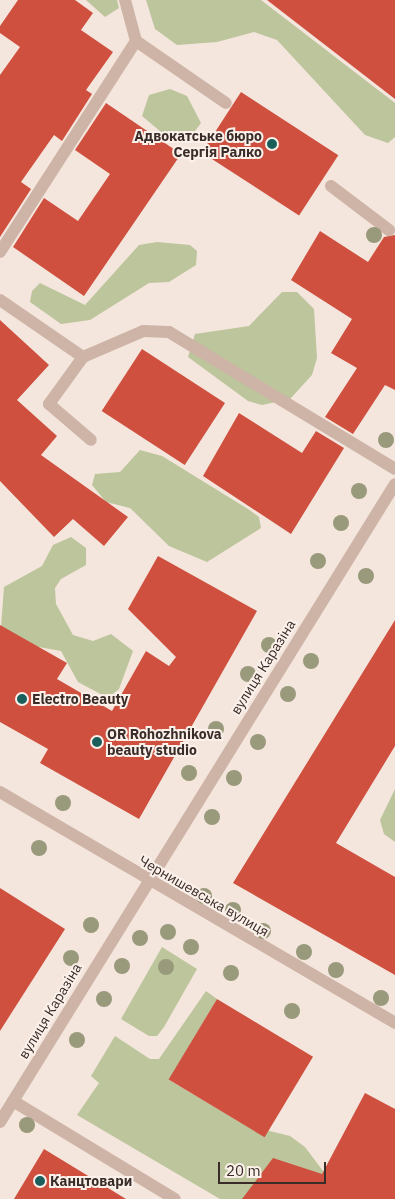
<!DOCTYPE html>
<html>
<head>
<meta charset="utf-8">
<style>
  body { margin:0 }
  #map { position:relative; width:395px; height:1199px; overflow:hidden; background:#f4e6dd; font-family:"IBM Plex Sans",sans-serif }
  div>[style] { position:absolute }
  .green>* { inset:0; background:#bcc59b }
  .building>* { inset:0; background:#cf503f; transform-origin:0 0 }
  .service>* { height:12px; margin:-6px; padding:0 6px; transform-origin:6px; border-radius:6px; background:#ceb4a7 }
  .minor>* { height:12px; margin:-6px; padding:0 6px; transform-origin:6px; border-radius:6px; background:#ceb4a7 }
  .tertiary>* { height:12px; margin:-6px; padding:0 6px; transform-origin:6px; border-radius:6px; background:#ceb4a7 }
  .trees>* { width:16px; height:16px; margin:-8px; border-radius:50%; background:#99997b }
  .dots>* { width:14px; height:14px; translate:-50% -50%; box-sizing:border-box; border:2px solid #fbf1ea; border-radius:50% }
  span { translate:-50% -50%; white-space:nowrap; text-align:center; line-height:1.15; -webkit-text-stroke:4px #fbf1ea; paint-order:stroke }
  .poi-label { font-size:14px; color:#3a2c28; font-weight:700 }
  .right { translate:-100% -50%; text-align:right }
  .left { translate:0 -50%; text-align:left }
  .street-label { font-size:14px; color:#3a2c28 }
  .scale { position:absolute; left:218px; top:1162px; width:108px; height:22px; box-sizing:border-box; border:2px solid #3a2c28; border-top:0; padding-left:6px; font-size:15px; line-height:18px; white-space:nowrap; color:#3a2c28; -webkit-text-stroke:4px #fbf1ea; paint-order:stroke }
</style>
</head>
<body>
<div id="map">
  <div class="green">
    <div style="clip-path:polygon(86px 0,117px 0,119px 8px,105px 17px)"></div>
    <div style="clip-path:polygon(146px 0,261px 0,395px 103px,395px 137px,388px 143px,365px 135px,277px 40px,254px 32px,217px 42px,177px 45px,155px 29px)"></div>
    <div style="clip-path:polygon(170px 89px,187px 96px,201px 123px,188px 140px,161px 132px,142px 116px,149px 95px)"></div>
    <div style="clip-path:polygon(157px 242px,190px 245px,197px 251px,196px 265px,169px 282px,149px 283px,90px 320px,61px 324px,30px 302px,32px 291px,40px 283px,85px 305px,139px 245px)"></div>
    <div style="clip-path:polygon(282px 292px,297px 292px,314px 309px,317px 358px,312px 375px,290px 399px,262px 405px,248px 401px,188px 357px,195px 334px,249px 326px)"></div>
    <div style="clip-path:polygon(140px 450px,162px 456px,248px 509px,259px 517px,261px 528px,207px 562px,169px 546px,130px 508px,106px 502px,92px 485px,95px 474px,120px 472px)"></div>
    <div style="clip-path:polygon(71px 537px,86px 548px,86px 565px,61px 579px,55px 588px,56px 604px,73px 635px,93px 641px,111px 634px,133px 651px,119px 689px,108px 698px,78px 682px,61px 651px,0 640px,4px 587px,42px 566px,53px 545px)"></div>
    <div style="clip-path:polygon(395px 789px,395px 842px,384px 834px,380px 820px)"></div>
    <div style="clip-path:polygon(162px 947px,197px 969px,164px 1027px,157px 1036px,149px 1036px,121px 1019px)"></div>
    <div style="clip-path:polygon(206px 991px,217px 999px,169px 1080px,245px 1125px,290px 1136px,305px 1147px,329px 1179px,363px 1199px,220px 1199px,77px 1115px,99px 1083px,91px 1076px,115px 1036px,150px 1059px,159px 1059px)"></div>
  </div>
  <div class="building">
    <div style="clip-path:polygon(18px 0,75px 0,93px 13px,81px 30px,113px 52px,86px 90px,92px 94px,62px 141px,54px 135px,21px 182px,31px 189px,0 237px,0 75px,20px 47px,0 33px,0 26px)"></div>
    <div style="clip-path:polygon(267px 0,395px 0,395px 99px)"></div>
    <div style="left:241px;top:92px;width:116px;height:72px;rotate:33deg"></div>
    <div style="clip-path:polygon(106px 103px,181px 154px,84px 296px,13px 247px,44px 198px,78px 221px,110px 174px,75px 150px)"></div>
    <div style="clip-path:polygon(320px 231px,368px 262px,384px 237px,395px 235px,395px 390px,385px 385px,353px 434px,325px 417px,357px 368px,331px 353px,352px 319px,291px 280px)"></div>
    <div style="clip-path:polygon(0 320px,49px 365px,17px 400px,57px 436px,41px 455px,128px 517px,104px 546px,73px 519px,54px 537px,0 481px)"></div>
    <div style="left:142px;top:349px;width:99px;height:74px;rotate:33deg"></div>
    <div style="clip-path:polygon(239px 413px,302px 453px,316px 431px,344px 448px,291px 534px,203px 476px)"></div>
    <div style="clip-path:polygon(158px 556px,257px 611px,139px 819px,40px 763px,48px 749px,0 722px,0 625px,67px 663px,57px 679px,112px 711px,146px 651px,169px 666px,176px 657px,128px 609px)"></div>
    <div style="clip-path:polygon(395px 620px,395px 746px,336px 843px,395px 877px,395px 975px,233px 883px)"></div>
    <div style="clip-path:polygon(0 888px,65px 929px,0 1031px)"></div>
    <div style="left:217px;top:999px;width:112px;height:94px;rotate:31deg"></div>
    <div style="clip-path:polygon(365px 1093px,395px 1109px,395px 1199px,242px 1199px,273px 1158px,322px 1174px)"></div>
    <div style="clip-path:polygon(44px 1149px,126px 1199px,14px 1199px)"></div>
  </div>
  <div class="service">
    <div style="left:125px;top:0;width:42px;rotate:75deg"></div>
    <div style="left:136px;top:41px;width:109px;rotate:34.6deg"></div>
    <div style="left:331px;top:186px;width:73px;rotate:37.2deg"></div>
    <div style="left:0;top:252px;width:251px;rotate:-57.2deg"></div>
    <div style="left:0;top:300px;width:101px;rotate:34.5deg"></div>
    <div style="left:83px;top:357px;width:58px;rotate:125.9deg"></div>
    <div style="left:49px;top:404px;width:55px;rotate:40.6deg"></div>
    <div style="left:83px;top:357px;width:65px;rotate:-23.4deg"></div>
    <div style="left:143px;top:331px;width:26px;rotate:2deg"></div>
    <div style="left:169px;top:332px;width:264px;rotate:31.2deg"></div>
    <div style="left:13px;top:1101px;width:189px;rotate:31.2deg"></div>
  </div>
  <div class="minor">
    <div style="left:0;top:1122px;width:750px;rotate:-58.24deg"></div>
  </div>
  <div class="tertiary">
    <div style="left:0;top:792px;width:458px;rotate:30.3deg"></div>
  </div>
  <div class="trees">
    <div style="left:374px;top:235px"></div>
    <div style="left:386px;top:440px"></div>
    <div style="left:359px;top:491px"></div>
    <div style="left:341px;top:523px"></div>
    <div style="left:318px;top:561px"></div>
    <div style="left:366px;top:576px"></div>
    <div style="left:269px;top:645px"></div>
    <div style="left:311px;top:661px"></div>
    <div style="left:248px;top:674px"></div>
    <div style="left:288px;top:694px"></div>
    <div style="left:216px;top:729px"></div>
    <div style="left:258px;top:742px"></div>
    <div style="left:189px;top:773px"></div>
    <div style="left:234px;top:778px"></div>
    <div style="left:63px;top:803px"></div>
    <div style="left:212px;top:817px"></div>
    <div style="left:39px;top:848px"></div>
    <div style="left:204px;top:896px"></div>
    <div style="left:233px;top:910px"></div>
    <div style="left:91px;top:925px"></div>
    <div style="left:263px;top:931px"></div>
    <div style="left:168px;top:932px"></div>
    <div style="left:140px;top:938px"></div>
    <div style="left:191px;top:947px"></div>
    <div style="left:304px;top:952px"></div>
    <div style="left:71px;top:958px"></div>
    <div style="left:122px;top:966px"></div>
    <div style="left:166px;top:967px"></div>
    <div style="left:336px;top:970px"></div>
    <div style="left:231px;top:973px"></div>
    <div style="left:381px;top:998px"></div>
    <div style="left:104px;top:999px"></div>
    <div style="left:292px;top:1011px"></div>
    <div style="left:77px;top:1040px"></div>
    <div style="left:27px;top:1125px"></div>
  </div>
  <div class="dots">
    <div style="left:272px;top:144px;background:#1a5f5b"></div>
    <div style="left:22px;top:699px;background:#1a5f5b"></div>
    <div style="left:97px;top:742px;background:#1a5f5b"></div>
    <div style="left:40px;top:1181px;background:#1a5f5b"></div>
  </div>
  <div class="poi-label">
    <span class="right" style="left:262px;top:144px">Адвокатське бюро<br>Сергія Ралко</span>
    <span class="left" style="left:32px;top:699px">Electro Beauty</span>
    <span class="left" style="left:107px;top:742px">OR Rohozhnikova<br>beauty studio</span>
    <span class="left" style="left:50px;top:1181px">Канцтовари</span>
  </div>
  <div class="street-label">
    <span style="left:263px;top:667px;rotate:-58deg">вулиця Каразіна</span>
    <span style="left:204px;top:896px;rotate:30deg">Чернишевська вулиця</span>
    <span style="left:50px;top:1011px;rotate:-59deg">вулиця Каразіна</span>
  </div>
  <div class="scale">20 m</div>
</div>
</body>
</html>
